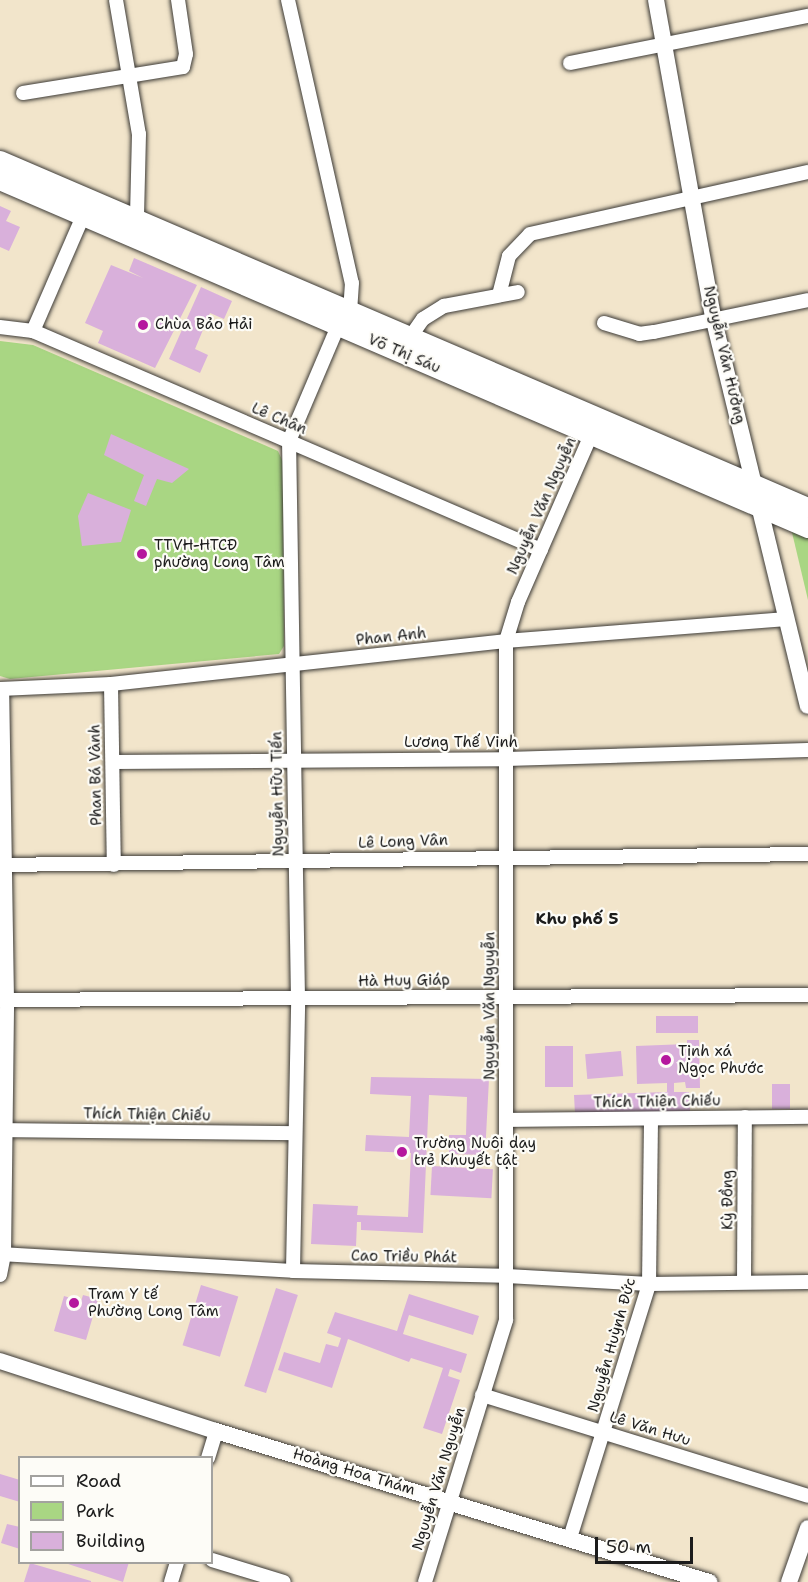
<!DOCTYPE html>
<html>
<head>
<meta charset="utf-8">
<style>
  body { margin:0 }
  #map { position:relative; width:808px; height:1582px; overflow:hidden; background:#f2e5cb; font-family:"Shantell Sans",sans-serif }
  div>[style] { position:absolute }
  .green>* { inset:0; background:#a9d683 }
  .building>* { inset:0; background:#d9b0db; transform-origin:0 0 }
  .roads { filter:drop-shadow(0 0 2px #3c3a36) drop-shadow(0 0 2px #3c3a36) }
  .minor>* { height:14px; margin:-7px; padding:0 7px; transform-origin:7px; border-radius:7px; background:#fff }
  .tertiary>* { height:16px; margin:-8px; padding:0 8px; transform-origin:8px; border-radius:8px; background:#fff }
  .secondary>* { height:20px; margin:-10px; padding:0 10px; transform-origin:10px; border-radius:10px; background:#fff }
  .dots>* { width:16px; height:16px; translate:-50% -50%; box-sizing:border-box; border:3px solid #fdfcf7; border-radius:50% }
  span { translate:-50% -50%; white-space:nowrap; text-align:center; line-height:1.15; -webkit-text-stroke:4.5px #fdfcf7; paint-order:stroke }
  .poi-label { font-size:15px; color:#1c1c1c }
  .left { translate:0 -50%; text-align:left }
  .street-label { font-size:15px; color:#1c1c1c }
  .neighbourhood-label { font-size:16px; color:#1c1c1c; font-weight:700 }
  .legend { position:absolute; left:18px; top:1456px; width:195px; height:108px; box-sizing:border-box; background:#fdfcf7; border:2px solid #a3a29f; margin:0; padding:8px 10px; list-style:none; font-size:18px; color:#1c1c1c }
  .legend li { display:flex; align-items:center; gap:12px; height:30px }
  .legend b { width:30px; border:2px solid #a3a29f }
  .scale { position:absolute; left:595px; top:1537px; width:98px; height:27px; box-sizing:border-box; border:3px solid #1c1c1c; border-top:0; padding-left:8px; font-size:18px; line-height:21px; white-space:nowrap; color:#1c1c1c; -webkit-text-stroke:4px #fdfcf7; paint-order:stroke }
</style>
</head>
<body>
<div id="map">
  <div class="green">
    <div style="clip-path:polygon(0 341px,33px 345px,278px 451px,283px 462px,284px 646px,279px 654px,10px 679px,0 676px)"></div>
    <div style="clip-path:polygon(790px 524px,808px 532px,808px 600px)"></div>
  </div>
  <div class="building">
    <div style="clip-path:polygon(0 206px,11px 211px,6px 221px,20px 227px,9px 251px,0 247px)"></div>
    <div style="clip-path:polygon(134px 258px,197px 285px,155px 368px,98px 343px,103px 331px,85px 323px,111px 265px,143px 278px,129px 271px)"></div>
    <div style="clip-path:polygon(201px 287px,232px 301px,224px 319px,210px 313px,195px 349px,208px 355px,200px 373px,169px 359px)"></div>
    <div style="clip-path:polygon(111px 434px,189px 469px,172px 483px,157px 479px,146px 506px,134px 501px,144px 475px,104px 455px)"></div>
    <div style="clip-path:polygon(88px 493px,131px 510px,121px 542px,82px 546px,78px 516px)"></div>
    <div style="left:656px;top:1016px;width:42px;height:17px"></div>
    <div style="clip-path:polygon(687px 1040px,699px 1040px,700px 1088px,686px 1088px,685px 1082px,674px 1083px,674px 1092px,689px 1092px,690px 1111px,575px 1114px,574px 1095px,667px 1092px,667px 1083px,637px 1084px,636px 1046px,687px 1044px)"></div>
    <div style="left:545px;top:1046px;width:28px;height:41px"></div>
    <div style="left:621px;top:1051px;width:25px;height:36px;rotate:85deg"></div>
    <div style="clip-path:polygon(371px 1077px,489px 1079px,485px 1155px,449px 1154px,449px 1135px,466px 1135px,467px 1097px,429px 1095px,423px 1233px,361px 1230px,361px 1222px,357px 1222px,356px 1246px,311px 1244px,313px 1204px,358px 1206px,357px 1215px,408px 1217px,411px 1153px,365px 1151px,366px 1135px,409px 1137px,411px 1096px,370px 1094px)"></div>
    <div style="left:772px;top:1084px;width:18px;height:25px"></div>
    <div style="left:432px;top:1166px;width:61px;height:29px;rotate:3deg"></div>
    <div style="left:201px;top:1285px;width:39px;height:63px;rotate:17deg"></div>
    <div style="left:276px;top:1288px;width:23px;height:103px;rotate:18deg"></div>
    <div style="clip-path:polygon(409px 1294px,479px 1316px,473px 1335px,409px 1315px,403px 1334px,467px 1354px,461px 1373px,450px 1369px,448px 1376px,460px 1380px,442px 1434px,423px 1428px,443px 1368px,411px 1358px,409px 1362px,348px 1339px,332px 1388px,278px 1370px,284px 1352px,320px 1363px,326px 1344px,338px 1347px,341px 1338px,327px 1333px,335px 1312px,397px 1331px)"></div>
    <div style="clip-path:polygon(83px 1295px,98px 1299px,86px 1340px,54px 1331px,64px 1296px,81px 1301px)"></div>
    <div style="clip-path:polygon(0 1474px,20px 1480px,20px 1502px,0 1496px)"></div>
    <div style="clip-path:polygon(7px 1524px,20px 1527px,20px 1549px,1px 1543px)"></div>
    <div style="clip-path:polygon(62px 1562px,129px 1562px,123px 1582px)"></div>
    <div style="clip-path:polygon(30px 1563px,91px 1581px,91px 1582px,24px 1582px)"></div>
  </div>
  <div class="roads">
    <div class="minor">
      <div style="left:116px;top:0;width:136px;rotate:80.3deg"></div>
      <div style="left:139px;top:134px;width:83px;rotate:91.4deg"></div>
      <div style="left:288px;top:0;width:290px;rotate:77.3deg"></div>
      <div style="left:352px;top:283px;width:26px;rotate:94deg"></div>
      <div style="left:570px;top:63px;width:243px;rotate:-11.2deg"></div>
      <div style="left:23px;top:93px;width:162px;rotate:-9.2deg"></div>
      <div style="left:183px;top:67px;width:13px;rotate:-77deg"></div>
      <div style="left:186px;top:54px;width:55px;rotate:-98.4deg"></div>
      <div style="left:499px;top:295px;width:40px;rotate:-75.6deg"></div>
      <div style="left:509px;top:256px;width:30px;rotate:-46deg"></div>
      <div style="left:530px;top:234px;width:285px;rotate:-12.6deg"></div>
      <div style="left:604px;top:323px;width:37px;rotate:17deg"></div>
      <div style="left:639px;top:334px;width:15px;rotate:-8deg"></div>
      <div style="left:654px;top:332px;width:157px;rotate:-11.7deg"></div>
      <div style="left:0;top:327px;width:33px;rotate:7deg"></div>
      <div style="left:33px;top:331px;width:553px;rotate:23.32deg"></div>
      <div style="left:33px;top:331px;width:125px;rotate:-66.5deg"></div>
      <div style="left:411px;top:336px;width:21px;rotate:-55deg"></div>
      <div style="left:423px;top:319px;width:25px;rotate:-32deg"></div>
      <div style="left:444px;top:306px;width:75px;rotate:-10.7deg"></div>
      <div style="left:111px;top:684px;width:181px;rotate:89.1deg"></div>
      <div style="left:0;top:689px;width:111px;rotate:-2.6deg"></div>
      <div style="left:111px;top:684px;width:397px;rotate:-6.2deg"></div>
      <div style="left:506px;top:641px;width:281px;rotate:-4.5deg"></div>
      <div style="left:114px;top:762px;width:392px;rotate:-0.4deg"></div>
      <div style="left:506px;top:759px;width:302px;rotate:-1.7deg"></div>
      <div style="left:0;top:865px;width:808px;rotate:-0.78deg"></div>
      <div style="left:0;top:1000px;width:808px;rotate:-0.35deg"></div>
      <div style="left:507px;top:1120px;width:301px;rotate:-0.6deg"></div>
      <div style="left:0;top:1130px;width:294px;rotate:0.6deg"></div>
      <div style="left:0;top:1254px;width:293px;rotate:3.3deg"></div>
      <div style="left:293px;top:1271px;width:214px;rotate:1.3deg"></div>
      <div style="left:507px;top:1276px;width:142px;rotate:3.2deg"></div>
      <div style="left:649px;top:1284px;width:159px;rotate:-0.7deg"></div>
      <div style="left:293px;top:1271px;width:272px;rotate:-88.9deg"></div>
      <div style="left:298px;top:999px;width:558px;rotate:-90.92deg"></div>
      <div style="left:289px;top:441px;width:125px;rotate:-66.9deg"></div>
      <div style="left:0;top:1275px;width:20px;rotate:-79deg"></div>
      <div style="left:4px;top:1255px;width:255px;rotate:-89.3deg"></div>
      <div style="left:7px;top:1000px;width:310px;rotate:-90.9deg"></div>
      <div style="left:744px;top:1282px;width:165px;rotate:-89.7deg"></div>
      <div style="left:482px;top:1395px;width:341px;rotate:17.2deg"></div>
      <div style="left:208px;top:1458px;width:28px;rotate:-73deg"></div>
      <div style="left:570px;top:1538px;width:266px;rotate:-72.7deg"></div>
      <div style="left:649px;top:1284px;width:165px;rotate:-89.3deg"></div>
      <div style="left:212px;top:1560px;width:75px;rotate:17deg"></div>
      <div style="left:171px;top:1582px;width:21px;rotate:-73deg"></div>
      <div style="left:425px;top:1582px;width:274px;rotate:-72.8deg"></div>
      <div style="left:506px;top:1320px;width:679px;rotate:-90deg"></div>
      <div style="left:506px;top:641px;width:41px;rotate:-72.9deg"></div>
      <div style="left:518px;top:602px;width:182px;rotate:-66.4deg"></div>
    </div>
    <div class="tertiary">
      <div style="left:656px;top:0;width:326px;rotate:79.8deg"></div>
      <div style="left:714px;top:321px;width:396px;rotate:76.3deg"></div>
      <div style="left:0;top:1361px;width:227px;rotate:18deg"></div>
      <div style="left:216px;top:1431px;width:516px;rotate:17.03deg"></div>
      <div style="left:789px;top:1582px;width:57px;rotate:-70.6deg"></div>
    </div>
    <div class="secondary">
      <div style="left:0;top:161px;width:879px;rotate:23.24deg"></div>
      <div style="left:0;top:180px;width:880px;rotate:23.3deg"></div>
    </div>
  </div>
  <div class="dots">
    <div style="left:143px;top:325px;background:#b5179e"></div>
    <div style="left:142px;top:554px;background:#b5179e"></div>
    <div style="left:666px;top:1060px;background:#b5179e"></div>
    <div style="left:402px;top:1152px;background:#b5179e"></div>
    <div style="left:74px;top:1303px;background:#b5179e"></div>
  </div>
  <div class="poi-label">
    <span class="left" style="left:155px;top:325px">Chùa Bảo Hải</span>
    <span class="left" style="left:154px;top:554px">TTVH-HTCĐ<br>phường Long Tâm</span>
    <span class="left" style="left:678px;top:1060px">Tịnh xá<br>Ngọc Phước</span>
    <span class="left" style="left:414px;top:1152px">Trường Nuôi dạy<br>trẻ Khuyết tật</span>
    <span class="left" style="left:88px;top:1303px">Trạm Y tế<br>Phường Long Tâm</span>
  </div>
  <div class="street-label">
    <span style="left:404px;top:354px;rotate:23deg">Võ Thị Sáu</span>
    <span style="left:724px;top:355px;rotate:77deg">Nguyễn Văn Hưởng</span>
    <span style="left:279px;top:419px;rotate:23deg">Lê Chân</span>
    <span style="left:542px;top:506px;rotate:-66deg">Nguyễn Văn Nguyễn</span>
    <span style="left:391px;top:637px;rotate:-6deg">Phan Anh</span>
    <span style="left:461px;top:743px">Lương Thế Vinh</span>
    <span style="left:96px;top:775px;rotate:-91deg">Phan Bá Vành</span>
    <span style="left:278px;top:794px;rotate:-91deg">Nguyễn Hữu Tiến</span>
    <span style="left:403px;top:842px;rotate:-2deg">Lê Long Vân</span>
    <span style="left:404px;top:981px;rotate:-1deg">Hà Huy Giáp</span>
    <span style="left:490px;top:1006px;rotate:-90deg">Nguyễn Văn Nguyễn</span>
    <span style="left:657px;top:1102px;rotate:-1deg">Thích Thiện Chiếu</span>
    <span style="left:147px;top:1115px;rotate:1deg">Thích Thiện Chiếu</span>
    <span style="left:728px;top:1200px;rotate:-90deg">Kỳ Đồng</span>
    <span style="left:404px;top:1257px;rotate:1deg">Cao Triều Phát</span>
    <span style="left:612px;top:1345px;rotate:-74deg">Nguyễn Huỳnh Đức</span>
    <span style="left:650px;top:1429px;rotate:17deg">Lê Văn Hưu</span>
    <span style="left:354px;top:1472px;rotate:17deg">Hoàng Hoa Thám</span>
    <span style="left:439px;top:1479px;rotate:-73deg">Nguyễn Văn Nguyễn</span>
  </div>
  <div class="neighbourhood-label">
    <span style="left:577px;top:919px">Khu phố 5</span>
  </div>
  <ul class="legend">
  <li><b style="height:8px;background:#fff"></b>Road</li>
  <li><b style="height:16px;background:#a9d683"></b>Park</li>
  <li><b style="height:16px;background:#d9b0db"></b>Building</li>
  </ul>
  <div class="scale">50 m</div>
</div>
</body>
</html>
